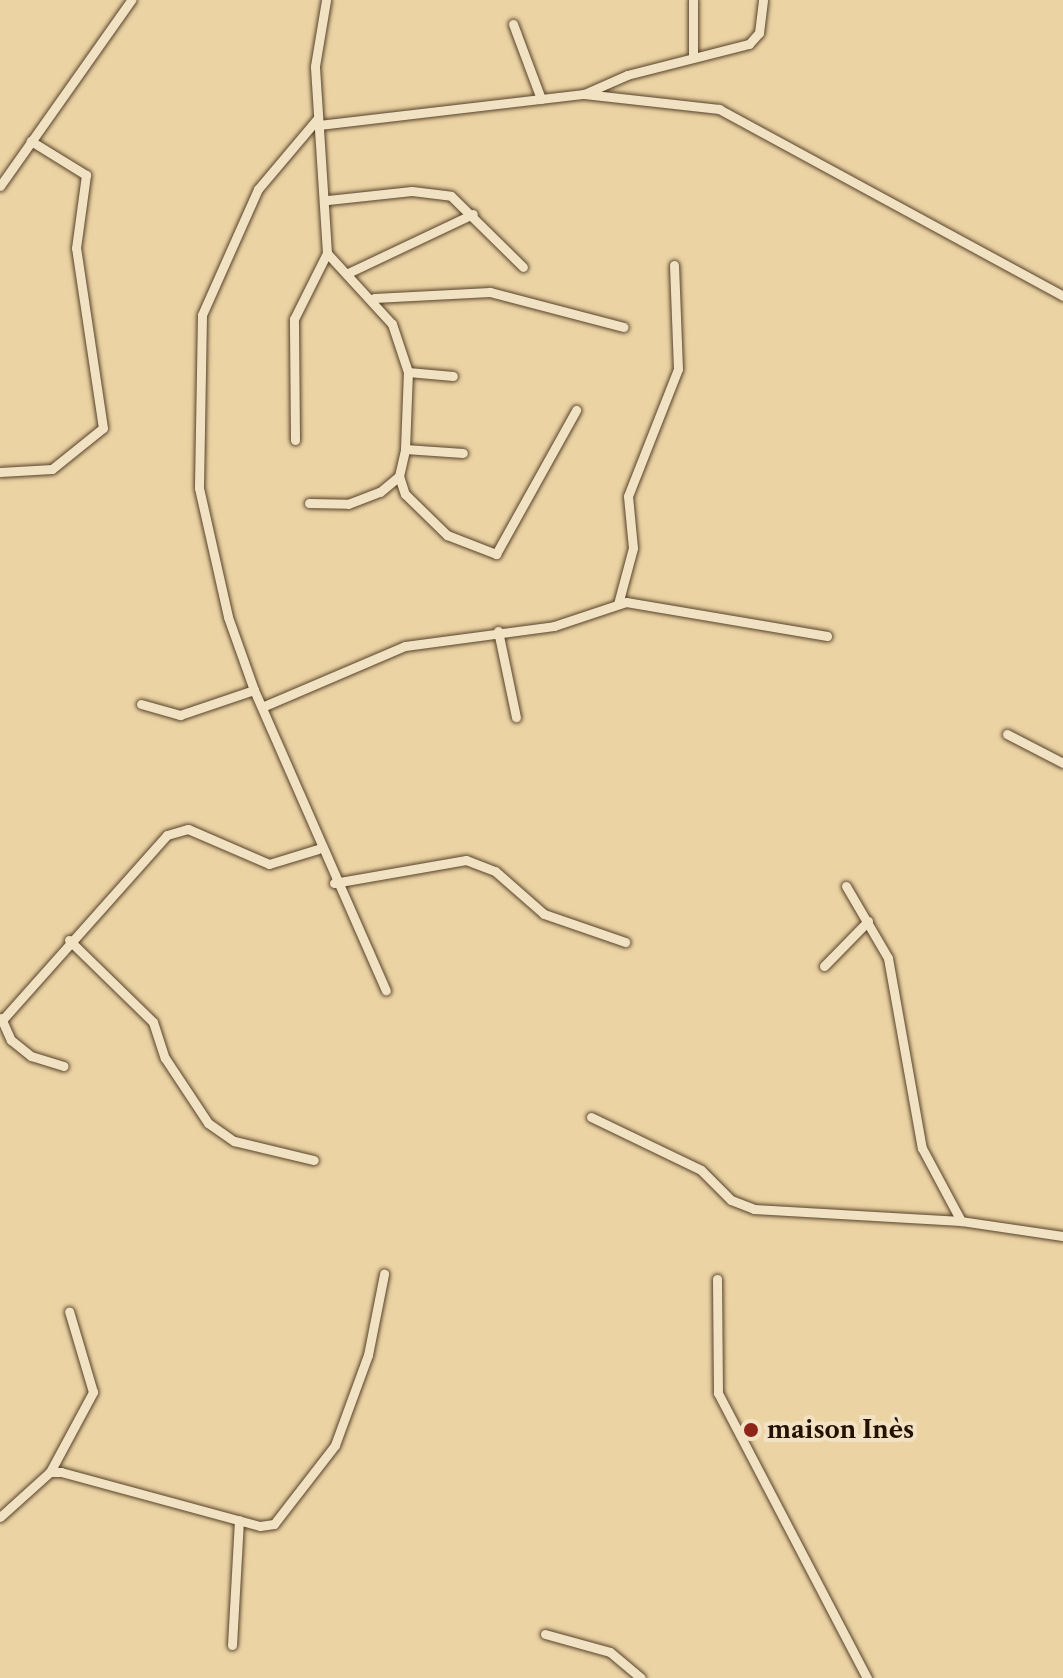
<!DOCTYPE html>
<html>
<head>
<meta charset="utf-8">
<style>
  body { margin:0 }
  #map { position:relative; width:1063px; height:1678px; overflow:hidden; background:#ebd3a4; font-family:"Libre Caslon Text",serif }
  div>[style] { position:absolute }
  .roads { filter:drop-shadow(0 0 2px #574229) drop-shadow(0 0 2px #574229) }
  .street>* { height:9px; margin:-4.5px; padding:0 4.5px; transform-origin:4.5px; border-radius:4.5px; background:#f2e2c4 }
  .dots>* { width:22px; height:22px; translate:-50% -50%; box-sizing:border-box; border:4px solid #f2e2c4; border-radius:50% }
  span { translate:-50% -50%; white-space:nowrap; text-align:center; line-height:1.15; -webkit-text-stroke:8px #f2e2c4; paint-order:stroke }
  .poi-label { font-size:24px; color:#261100; font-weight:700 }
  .left { translate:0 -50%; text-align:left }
</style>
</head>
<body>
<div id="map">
  <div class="roads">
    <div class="street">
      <div style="left:513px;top:24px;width:80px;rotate:69.5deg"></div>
      <div style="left:693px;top:55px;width:55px;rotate:-90deg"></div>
      <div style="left:584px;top:94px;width:136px;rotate:6.3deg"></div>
      <div style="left:719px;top:109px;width:392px;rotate:28.5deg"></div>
      <div style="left:318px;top:118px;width:93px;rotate:130.2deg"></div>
      <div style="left:258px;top:189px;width:138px;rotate:114deg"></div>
      <div style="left:202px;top:315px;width:173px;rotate:91deg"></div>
      <div style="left:199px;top:488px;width:132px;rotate:77.3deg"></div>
      <div style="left:228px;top:617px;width:77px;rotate:70.4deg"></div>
      <div style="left:254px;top:690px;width:328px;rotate:66.3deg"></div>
      <div style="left:319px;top:125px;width:267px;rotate:-6.7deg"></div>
      <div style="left:584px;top:94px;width:47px;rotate:-23.8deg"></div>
      <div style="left:627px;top:75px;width:126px;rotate:-14.3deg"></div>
      <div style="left:749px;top:44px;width:15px;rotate:-48deg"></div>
      <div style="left:759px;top:33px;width:33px;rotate:-83deg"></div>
      <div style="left:0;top:186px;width:228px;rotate:-54.8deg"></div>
      <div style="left:328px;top:200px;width:84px;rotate:-6.1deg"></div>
      <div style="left:412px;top:191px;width:39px;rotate:7deg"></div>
      <div style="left:451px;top:196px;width:101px;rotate:44.6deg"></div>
      <div style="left:348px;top:273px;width:138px;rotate:-25.3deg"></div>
      <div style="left:374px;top:298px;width:116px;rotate:-3deg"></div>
      <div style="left:490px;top:292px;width:138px;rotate:14.7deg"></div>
      <div style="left:408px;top:372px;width:45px;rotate:5.1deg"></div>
      <div style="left:295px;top:440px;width:121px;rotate:-90.5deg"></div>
      <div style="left:294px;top:319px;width:74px;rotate:-63.4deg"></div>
      <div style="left:327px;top:253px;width:187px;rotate:-93.7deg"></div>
      <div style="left:315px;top:66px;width:67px;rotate:-80.5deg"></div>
      <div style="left:405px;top:449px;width:58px;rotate:3.9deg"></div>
      <div style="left:0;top:472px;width:52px;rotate:-3.3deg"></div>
      <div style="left:52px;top:469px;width:65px;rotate:-38.8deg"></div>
      <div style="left:103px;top:428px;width:182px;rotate:-98.5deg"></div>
      <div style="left:76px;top:248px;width:74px;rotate:-82.2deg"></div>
      <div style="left:86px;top:175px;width:65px;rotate:-148.3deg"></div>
      <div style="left:399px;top:476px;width:19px;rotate:72deg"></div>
      <div style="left:405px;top:494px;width:59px;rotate:44.3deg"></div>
      <div style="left:447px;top:535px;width:53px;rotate:21.2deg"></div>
      <div style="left:496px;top:554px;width:165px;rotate:-60.9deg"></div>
      <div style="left:309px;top:503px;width:39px;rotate:1deg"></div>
      <div style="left:348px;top:504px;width:34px;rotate:-21deg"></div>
      <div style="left:380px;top:492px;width:25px;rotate:-40deg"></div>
      <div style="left:399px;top:476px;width:28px;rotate:-77deg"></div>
      <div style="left:405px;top:449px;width:77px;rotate:-87.8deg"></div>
      <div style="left:408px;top:372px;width:51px;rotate:-108.4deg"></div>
      <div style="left:392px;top:324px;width:96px;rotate:-132.5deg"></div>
      <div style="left:618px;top:604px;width:58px;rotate:-75deg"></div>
      <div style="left:633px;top:548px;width:52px;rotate:-95.5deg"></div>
      <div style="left:628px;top:496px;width:136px;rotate:-68.5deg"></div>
      <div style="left:678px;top:369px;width:104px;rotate:-92.2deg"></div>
      <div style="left:498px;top:631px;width:88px;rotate:78.2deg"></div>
      <div style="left:141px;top:704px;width:41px;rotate:15.8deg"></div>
      <div style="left:180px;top:715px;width:78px;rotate:-18.7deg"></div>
      <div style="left:262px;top:707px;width:155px;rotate:-23.1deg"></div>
      <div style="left:405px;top:646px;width:150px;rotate:-7.6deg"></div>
      <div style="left:554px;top:626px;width:76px;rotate:-18.4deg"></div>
      <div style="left:626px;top:602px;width:204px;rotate:9.6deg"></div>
      <div style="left:1007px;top:734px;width:63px;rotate:27.4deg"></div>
      <div style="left:334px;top:883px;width:134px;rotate:-9.9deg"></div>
      <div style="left:466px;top:860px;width:31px;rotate:21deg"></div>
      <div style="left:495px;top:871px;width:65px;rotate:41.3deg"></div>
      <div style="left:544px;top:914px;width:86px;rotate:19.1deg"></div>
      <div style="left:846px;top:886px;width:83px;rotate:59.7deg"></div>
      <div style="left:888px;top:958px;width:193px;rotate:79.9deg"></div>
      <div style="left:922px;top:1148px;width:83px;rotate:61.9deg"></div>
      <div style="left:961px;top:1221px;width:103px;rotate:8.4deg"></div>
      <div style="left:69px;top:940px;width:117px;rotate:44.3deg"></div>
      <div style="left:153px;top:1022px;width:38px;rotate:72deg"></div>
      <div style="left:165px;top:1058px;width:78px;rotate:56.5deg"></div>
      <div style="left:208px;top:1123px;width:32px;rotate:35deg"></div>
      <div style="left:234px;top:1141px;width:82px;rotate:13.4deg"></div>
      <div style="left:824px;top:966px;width:63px;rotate:-45.6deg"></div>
      <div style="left:1px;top:1018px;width:24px;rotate:66deg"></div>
      <div style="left:11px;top:1040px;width:26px;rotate:39deg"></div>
      <div style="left:31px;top:1056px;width:34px;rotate:17deg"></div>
      <div style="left:4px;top:1018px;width:245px;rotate:-48.3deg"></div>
      <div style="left:167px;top:835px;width:22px;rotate:-16deg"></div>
      <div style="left:188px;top:829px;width:88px;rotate:23.4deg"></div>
      <div style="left:269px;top:864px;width:51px;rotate:-17deg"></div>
      <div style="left:591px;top:1117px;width:122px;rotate:25.7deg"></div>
      <div style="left:701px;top:1170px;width:42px;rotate:45deg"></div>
      <div style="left:731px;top:1200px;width:25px;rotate:21deg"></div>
      <div style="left:754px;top:1209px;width:207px;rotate:3.3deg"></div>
      <div style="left:717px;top:1279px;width:114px;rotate:89.5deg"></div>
      <div style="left:718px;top:1393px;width:322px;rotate:62.4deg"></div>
      <div style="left:50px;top:1472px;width:91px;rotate:-61.7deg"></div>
      <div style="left:93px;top:1392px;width:84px;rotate:-106.5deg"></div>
      <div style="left:0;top:1517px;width:67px;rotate:-42deg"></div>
      <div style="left:50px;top:1472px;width:11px"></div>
      <div style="left:61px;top:1472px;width:206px;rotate:15.2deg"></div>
      <div style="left:260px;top:1526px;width:14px;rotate:-8deg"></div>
      <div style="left:274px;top:1524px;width:100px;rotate:-52.3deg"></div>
      <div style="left:335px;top:1445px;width:96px;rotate:-69.9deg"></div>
      <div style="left:368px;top:1355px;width:83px;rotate:-78.8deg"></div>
      <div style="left:545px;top:1634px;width:67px;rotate:15.5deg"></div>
      <div style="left:610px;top:1652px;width:40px;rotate:40deg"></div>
      <div style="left:232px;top:1645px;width:125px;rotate:-86.8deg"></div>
    </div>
  </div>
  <div class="dots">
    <div style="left:751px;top:1430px;background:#8f2418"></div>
  </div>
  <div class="poi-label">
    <span class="left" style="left:767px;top:1430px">maison Inès</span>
  </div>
</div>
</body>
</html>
